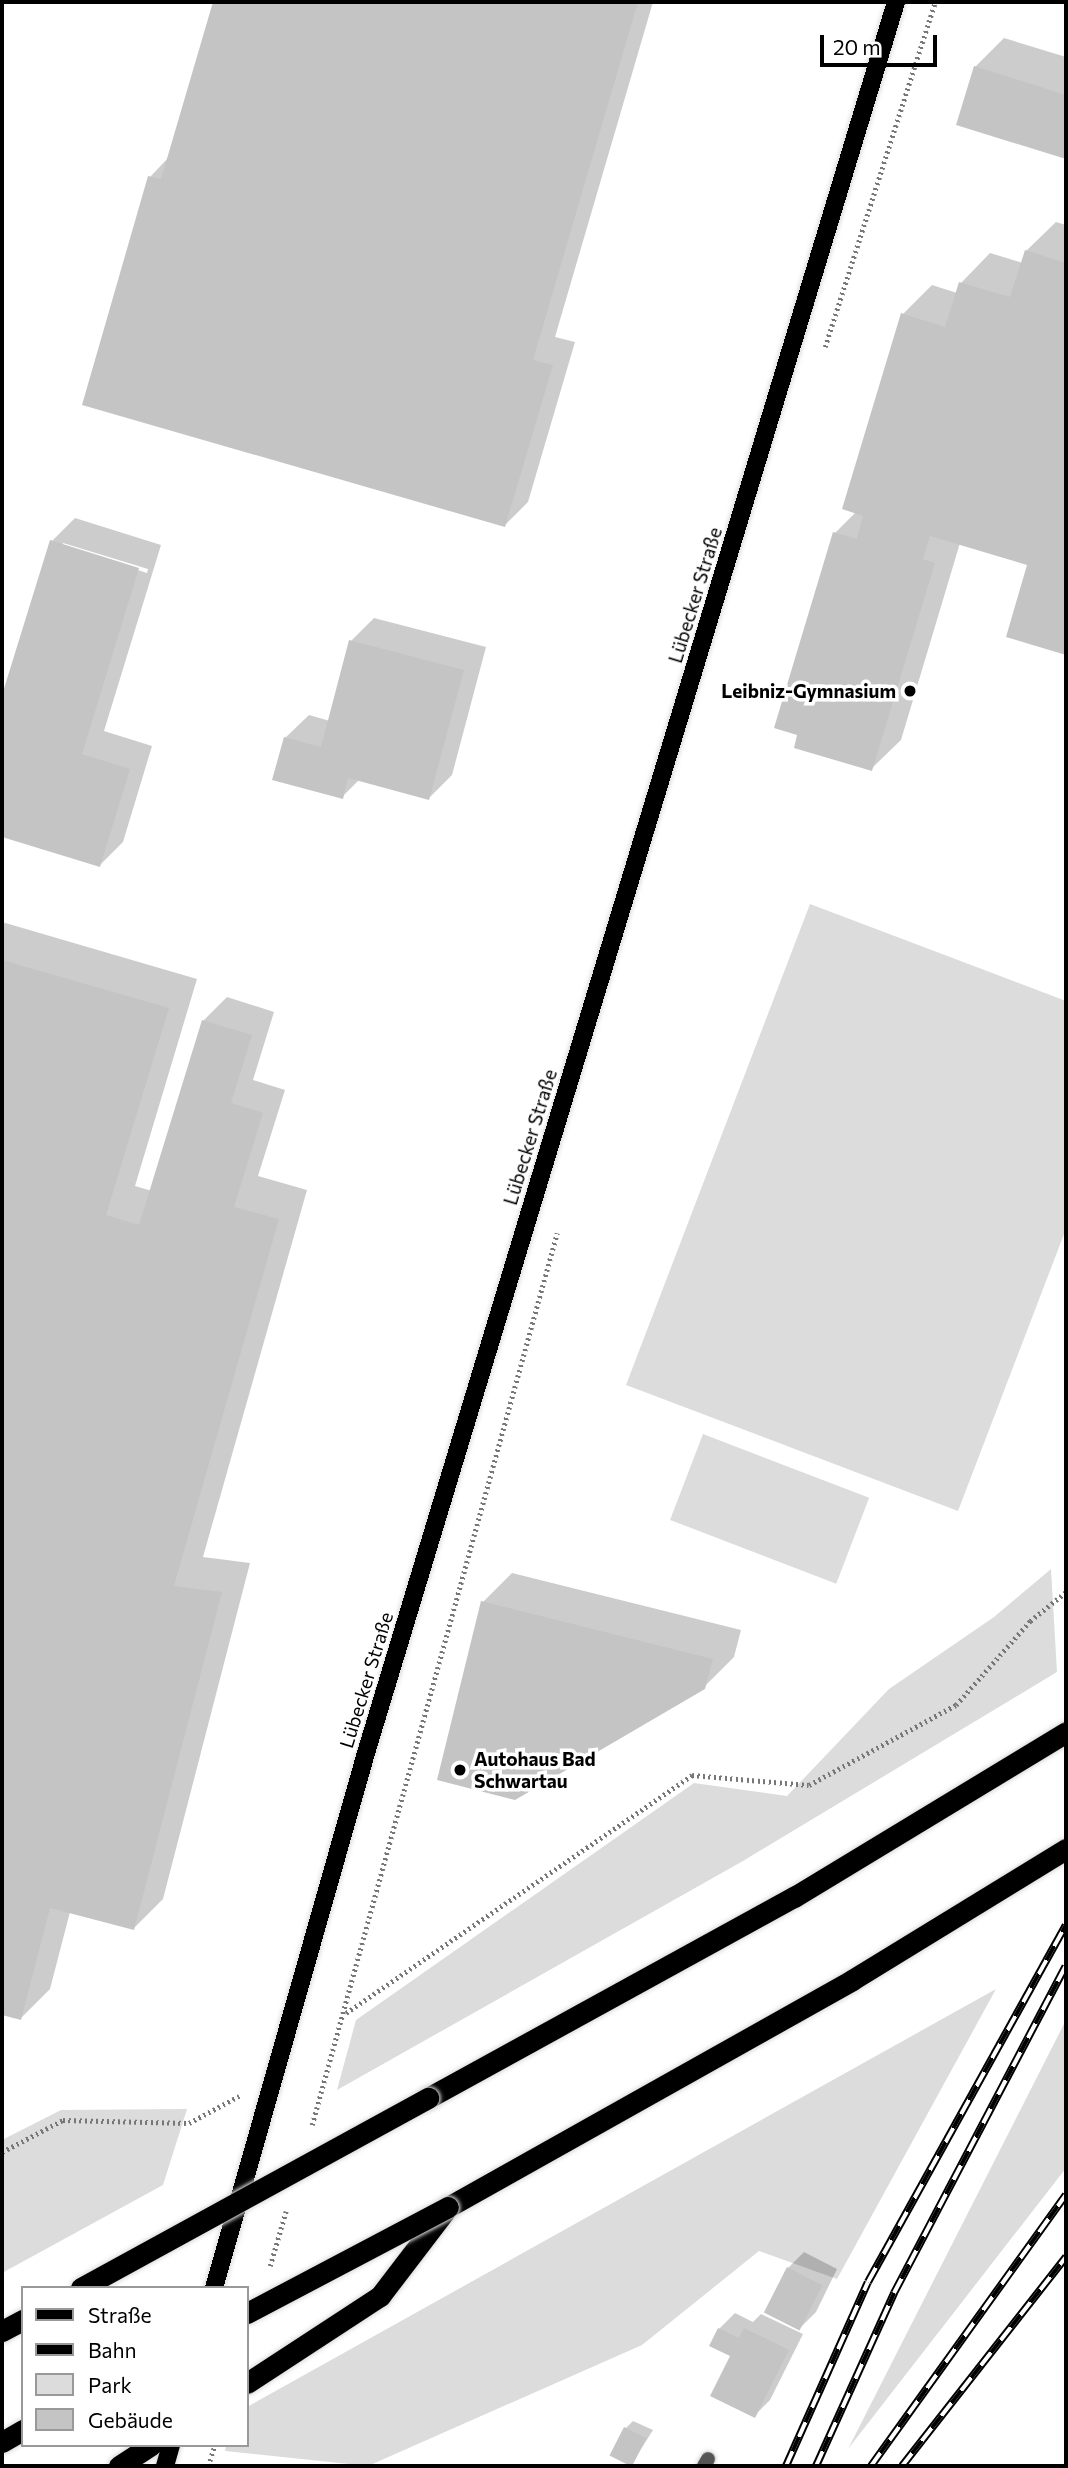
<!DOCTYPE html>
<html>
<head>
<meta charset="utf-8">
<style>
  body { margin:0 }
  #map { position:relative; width:1068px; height:2468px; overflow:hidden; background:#fff; font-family:Commissioner,sans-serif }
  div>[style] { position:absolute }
  .green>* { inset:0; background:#dcdcdc; transform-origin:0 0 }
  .shadow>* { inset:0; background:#0003 }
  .building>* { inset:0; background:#c4c4c4; transform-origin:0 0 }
  .path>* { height:4.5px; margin-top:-2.25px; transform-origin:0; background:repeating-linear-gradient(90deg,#777 0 2px,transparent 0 5.5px) }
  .roads { filter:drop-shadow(0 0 2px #dbdbdb) drop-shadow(0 0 2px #dbdbdb) }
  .service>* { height:14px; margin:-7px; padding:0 7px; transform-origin:7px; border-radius:7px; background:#555 }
  .primary>* { height:18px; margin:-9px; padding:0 9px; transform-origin:9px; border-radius:9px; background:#000 }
  .motorway>* { height:21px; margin:-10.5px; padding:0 10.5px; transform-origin:10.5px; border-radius:10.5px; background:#000 }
  .rail>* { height:8px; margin-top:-4px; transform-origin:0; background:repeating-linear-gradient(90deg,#fff 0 16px,#000 0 32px); box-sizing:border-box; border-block:2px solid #000 }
  .bridges { filter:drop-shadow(0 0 2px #dbdbdb) drop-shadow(0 0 2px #dbdbdb) }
  .motorway-bridge>* { height:21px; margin:-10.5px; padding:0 10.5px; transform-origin:10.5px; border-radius:10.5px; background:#000 }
  .dots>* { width:19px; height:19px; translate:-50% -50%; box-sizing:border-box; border:4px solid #fff; border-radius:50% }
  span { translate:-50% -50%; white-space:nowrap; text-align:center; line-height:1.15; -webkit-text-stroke:7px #fff; paint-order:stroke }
  .street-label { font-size:19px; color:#000 }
  .poi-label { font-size:19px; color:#000; font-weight:700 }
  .right { translate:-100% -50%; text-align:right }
  .left { translate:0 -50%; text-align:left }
  .frame { position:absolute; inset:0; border:4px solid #000; pointer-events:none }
  .legend { position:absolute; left:21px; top:2286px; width:228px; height:161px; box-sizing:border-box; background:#fff; border:2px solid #999; margin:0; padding:9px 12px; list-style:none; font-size:21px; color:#000 }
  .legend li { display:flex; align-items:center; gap:14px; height:35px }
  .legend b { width:35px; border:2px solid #999 }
  .scale { position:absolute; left:820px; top:35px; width:117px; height:32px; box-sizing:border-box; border:4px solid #000; border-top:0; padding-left:9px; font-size:21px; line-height:24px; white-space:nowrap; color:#000; -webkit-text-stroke:5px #fff; paint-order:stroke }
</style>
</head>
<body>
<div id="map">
  <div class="green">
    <div style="clip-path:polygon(810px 904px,1066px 1001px,1066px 1229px,958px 1511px,626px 1385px)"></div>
    <div style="left:703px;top:1434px;width:178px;height:92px;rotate:21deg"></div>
    <div style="clip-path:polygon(1051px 1569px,1057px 1672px,743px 1861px,337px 2090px,356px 2020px,694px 1783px,787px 1796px,889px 1689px,994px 1617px)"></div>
    <div style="clip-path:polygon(996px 1989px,837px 2279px,759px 2251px,642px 2345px,368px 2466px,225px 2451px,226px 2445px,247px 2445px,247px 2407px)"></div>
    <div style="clip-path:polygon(1066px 2020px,1066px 2168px,848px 2449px)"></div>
    <div style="clip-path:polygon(187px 2109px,163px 2185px,2px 2273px,2px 2140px,61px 2110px)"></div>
  </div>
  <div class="shadow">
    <div style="clip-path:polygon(215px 2px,653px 2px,555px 337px,575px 342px,528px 502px,505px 525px,150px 177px,169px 157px)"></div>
    <div style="clip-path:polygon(1004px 38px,1066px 57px,1066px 157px,958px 124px,975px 67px)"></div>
    <div style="clip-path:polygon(1056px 222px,1066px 225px,1066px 653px,1008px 635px,1030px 564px,960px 543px,901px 740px,871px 769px,835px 533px,856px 512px,903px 314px,932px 285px,957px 293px,961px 283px,990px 253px,1023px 263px,1026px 251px)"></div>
    <div style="clip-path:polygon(evenodd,75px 518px,161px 545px,104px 731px,152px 746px,123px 842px,100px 865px,2px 835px,2px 699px,52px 541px,75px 518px,63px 543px,148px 569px,147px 573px,63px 546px,63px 543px)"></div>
    <div style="clip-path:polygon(374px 618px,486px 647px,452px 775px,429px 798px,360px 779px,342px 797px,285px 738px,309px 715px,330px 721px,351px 641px)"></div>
    <div style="clip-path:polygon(2px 922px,197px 979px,135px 1186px,152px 1191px,204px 1020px,227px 997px,274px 1012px,253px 1080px,285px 1090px,258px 1176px,307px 1190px,203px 1557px,250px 1563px,163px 1899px,134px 1928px,70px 1912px,50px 1989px,21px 2018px,2px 2013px)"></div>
    <div style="clip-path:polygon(512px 1573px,741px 1630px,734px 1657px,704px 1687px,483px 1602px)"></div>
    <div style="clip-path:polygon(804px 2252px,837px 2269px,816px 2312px,800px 2328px,788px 2268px)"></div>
    <div style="clip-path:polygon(735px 2313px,753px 2322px,761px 2314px,803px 2334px,770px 2400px,754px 2416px,719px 2329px)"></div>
    <div style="clip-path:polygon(633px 2421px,653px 2430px,631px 2465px,626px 2428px)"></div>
  </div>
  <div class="building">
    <div style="clip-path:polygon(213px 2px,638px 2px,533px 360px,553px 365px,505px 527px,82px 405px,148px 176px,161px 179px)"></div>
    <div style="clip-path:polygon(974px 66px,1066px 95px,1066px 159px,956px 125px)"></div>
    <div style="clip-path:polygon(1025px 250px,1066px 263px,1066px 655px,1006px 637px,1027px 565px,930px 536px,923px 559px,935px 563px,872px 771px,794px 748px,797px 735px,774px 728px,833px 532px,857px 539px,863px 516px,842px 509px,901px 313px,945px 327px,959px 282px,1010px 297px)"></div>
    <div style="clip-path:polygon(50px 540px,139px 568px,82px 754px,130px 769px,100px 867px,2px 837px,2px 695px)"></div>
    <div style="clip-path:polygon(349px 640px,464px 670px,429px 800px,348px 778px,343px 799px,272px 780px,284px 737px,321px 747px)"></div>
    <div style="clip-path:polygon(2px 960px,169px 1008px,106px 1215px,139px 1225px,202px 1020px,252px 1035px,231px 1103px,263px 1113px,234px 1207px,279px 1219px,174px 1586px,222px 1592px,134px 1930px,50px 1908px,21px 2020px,2px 2015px)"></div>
    <div style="clip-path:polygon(481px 1601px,713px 1659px,705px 1689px,515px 1800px,437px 1780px)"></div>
    <div style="left:787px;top:2267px;width:40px;height:51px;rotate:27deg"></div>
    <div style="clip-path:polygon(718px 2328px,739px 2338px,744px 2328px,789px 2350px,755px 2418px,710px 2396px,730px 2356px,709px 2346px)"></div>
    <div style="left:624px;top:2427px;width:25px;height:32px;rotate:27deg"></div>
  </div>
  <div class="path">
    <div style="left:825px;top:347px;width:362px;rotate:-72.3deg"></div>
    <div style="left:346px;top:2013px;width:420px;rotate:-34.5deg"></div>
    <div style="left:692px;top:1775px;width:117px;rotate:4.9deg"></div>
    <div style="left:809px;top:1785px;width:167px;rotate:-28.6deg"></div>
    <div style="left:956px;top:1705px;width:112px;rotate:-48.6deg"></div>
    <div style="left:1030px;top:1621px;width:46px;rotate:-38.9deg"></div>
    <div style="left:312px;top:2125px;width:925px;rotate:-74.64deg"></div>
    <div style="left:2px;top:2152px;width:69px;rotate:-27.7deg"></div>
    <div style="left:63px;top:2120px;width:126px;rotate:1.4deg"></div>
    <div style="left:189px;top:2123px;width:57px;rotate:-28.4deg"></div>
    <div style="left:270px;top:2266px;width:57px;rotate:-73.8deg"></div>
    <div style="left:208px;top:2466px;width:22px;rotate:-72deg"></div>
  </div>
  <div class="roads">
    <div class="service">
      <div style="left:704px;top:2466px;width:8px;rotate:-60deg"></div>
    </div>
    <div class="primary">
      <div style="left:214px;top:2288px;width:556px;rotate:-74.14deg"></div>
      <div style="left:366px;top:1753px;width:1829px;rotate:-73.16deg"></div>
      <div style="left:165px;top:2466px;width:22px;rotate:-74deg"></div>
    </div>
    <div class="motorway">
      <div style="left:428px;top:2098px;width:418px;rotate:-28.8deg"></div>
      <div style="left:794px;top:1897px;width:318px;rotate:-31.2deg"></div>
      <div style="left:2px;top:2331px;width:24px;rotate:-28deg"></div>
      <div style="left:247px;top:2383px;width:159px;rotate:-33.2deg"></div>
      <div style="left:380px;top:2296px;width:112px;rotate:-52.6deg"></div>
      <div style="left:448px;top:2207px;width:463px;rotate:-29.3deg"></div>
      <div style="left:852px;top:1980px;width:251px;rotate:-31.5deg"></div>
      <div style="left:2px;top:2442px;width:24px;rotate:-30deg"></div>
      <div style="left:119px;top:2466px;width:38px;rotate:-33deg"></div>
    </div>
  </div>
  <div class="rail">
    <div style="left:786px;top:2466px;width:201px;rotate:-66deg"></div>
    <div style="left:868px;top:2282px;width:408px;rotate:-61deg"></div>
    <div style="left:816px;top:2466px;width:190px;rotate:-65.7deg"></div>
    <div style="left:894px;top:2293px;width:369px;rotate:-62.3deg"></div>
    <div style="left:871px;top:2466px;width:334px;rotate:-54.3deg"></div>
    <div style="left:902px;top:2466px;width:266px;rotate:-51.9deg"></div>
  </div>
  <div class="bridges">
    <div class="motorway-bridge">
      <div style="left:81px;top:2288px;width:396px;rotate:-28.7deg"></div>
      <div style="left:247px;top:2313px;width:227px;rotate:-27.8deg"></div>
    </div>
  </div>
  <div class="dots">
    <div style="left:910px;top:691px;background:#000"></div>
    <div style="left:460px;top:1770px;background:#000"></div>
  </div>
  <div class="street-label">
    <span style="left:695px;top:595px;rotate:-73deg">Lübecker Straße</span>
    <span style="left:530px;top:1137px;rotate:-73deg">Lübecker Straße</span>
    <span style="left:366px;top:1680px;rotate:-73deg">Lübecker Straße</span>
  </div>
  <div class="poi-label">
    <span class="right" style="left:896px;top:691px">Leibniz-Gymnasium</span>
    <span class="left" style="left:474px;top:1770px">Autohaus Bad<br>Schwartau</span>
  </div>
  <div class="frame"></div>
  <ul class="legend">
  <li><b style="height:9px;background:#000"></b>Straße</li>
  <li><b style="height:9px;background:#000"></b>Bahn</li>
  <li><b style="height:19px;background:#dcdcdc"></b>Park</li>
  <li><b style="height:19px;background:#c4c4c4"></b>Gebäude</li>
  </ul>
  <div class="scale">20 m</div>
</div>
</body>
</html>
